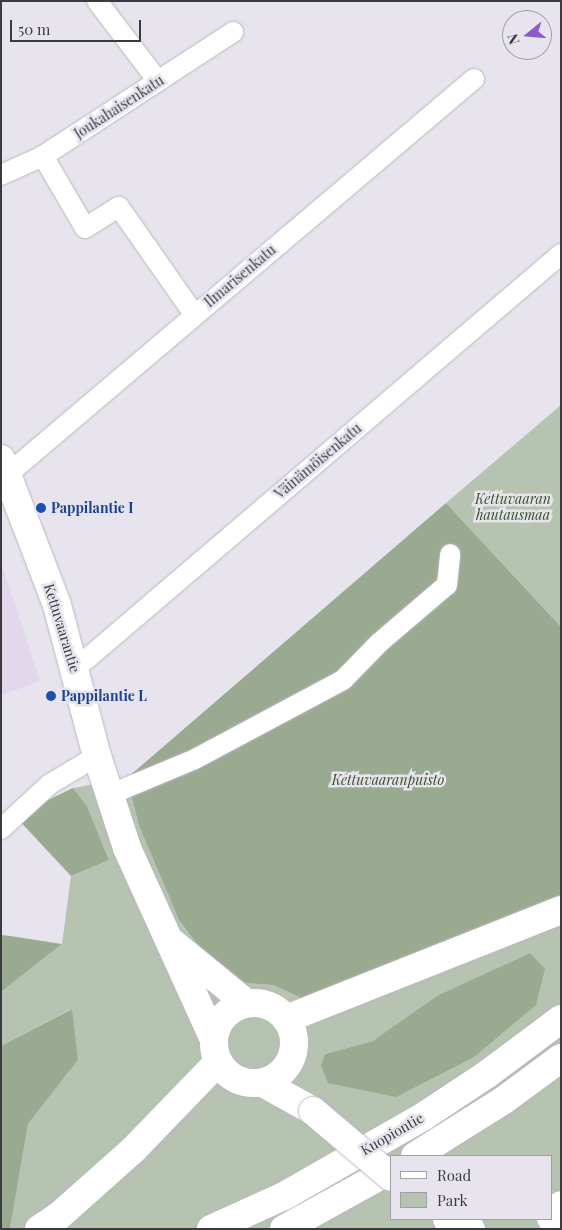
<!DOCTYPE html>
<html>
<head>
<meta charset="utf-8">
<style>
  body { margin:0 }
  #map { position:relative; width:562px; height:1230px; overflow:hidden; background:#e7e4ed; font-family:"Playfair Display",serif }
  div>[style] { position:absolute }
  .education>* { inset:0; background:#e2d7eb }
  .green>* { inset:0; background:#b6c3b0 }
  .forest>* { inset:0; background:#99aa90 }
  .roads { filter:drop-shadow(0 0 1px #bbb8c0) drop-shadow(0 0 1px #bbb8c0) }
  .street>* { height:20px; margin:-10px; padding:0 10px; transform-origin:10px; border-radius:10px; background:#fff }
  .secondary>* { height:28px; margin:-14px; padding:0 14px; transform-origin:14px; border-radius:14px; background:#fff }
  .secondary>.ring { margin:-14px; padding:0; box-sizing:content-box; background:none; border:28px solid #fff; border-radius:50% }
  .highway>* { height:28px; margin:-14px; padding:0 14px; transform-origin:14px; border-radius:14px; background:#fff }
  .bridges { filter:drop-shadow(0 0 1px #bbb8c0) drop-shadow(0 0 1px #bbb8c0) }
  .secondary-bridge>* { height:28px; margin:-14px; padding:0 14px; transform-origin:14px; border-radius:14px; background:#fff }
  .dots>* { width:14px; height:14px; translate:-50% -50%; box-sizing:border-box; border:2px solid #e7e4ed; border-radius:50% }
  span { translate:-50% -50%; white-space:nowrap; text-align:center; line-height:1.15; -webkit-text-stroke:5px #e7e4ed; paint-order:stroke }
  .street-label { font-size:14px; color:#3b3a3e }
  .park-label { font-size:14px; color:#375027; font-style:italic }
  .transit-label { font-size:14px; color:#164399; font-weight:700 }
  .left { translate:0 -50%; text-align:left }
  .frame { position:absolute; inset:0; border:2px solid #3b3a3e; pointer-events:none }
  .legend { position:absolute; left:390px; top:1155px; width:162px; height:65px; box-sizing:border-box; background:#e7e4ed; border:1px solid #a2a0a7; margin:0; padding:6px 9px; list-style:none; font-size:15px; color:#3b3a3e }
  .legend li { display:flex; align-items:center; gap:10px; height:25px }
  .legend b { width:25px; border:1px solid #a2a0a7 }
  .north { position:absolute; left:502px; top:10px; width:50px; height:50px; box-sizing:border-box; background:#e7e4ed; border:1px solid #a2a0a7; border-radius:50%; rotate:253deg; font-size:14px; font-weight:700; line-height:20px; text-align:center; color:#3b3a3e }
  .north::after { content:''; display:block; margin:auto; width:18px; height:22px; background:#8d58d1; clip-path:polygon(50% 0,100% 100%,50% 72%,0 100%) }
  .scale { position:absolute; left:10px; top:20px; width:131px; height:22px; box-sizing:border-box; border:2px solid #3b3a3e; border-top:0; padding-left:6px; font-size:15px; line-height:18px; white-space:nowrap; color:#3b3a3e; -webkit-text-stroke:4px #e7e4ed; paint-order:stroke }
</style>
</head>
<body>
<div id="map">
  <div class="education">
    <div style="clip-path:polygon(1px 561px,40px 681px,1px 695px)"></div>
  </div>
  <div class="green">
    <div style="clip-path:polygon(561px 405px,561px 627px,446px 503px)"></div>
    <div style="clip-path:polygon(evenodd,127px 778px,139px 826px,179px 920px,203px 952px,245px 983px,273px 985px,308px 1001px,561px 898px,561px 1229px,10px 1229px,28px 1124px,78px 1060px,71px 1009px,1px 1046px,1px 992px,62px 944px,71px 876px,109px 860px,87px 806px,73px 788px,127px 778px,530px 953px,328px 1083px,325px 1054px,373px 1041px,494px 970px,530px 953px,127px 778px,391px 1156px,551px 1156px,551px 1219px,391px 1219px,391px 1156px)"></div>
  </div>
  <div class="forest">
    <div style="clip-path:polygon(446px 503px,561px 627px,561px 898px,308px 1001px,273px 985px,245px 983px,203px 952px,179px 920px,139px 826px,127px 778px)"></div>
    <div style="clip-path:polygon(73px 788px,87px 806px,109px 860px,71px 876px,15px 816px)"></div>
    <div style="clip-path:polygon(1px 935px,10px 936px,62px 944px,1px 992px)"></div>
    <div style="clip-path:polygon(530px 953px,545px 969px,536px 1005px,474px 1057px,396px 1097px,328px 1083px,321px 1066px,325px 1054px,373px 1041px,437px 996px)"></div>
    <div style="clip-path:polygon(72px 1009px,78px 1060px,28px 1124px,10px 1229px,1px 1229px,1px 1046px)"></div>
  </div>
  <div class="roads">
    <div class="street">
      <div style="left:97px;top:1px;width:101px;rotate:52.7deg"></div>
      <div style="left:43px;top:156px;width:83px;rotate:59.7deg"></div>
      <div style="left:85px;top:228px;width:40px;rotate:-32deg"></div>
      <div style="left:119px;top:207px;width:131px;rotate:55deg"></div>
      <div style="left:1px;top:175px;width:46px;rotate:-24.3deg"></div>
      <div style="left:43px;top:156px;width:227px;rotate:-33.1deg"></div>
      <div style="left:8px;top:474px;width:611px;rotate:-40.29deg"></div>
      <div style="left:75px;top:669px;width:639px;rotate:-40.49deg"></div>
      <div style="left:109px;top:795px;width:93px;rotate:-22.7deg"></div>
      <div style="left:195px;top:759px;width:168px;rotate:-28.1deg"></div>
      <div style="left:343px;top:680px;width:52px;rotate:-45.8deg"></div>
      <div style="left:379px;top:643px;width:89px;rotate:-40.5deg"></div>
      <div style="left:447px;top:585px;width:31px;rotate:-84deg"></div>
      <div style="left:1px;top:829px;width:67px;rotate:-42.6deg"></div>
      <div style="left:50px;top:784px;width:55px;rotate:-30.8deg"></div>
    </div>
    <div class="secondary">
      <div style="left:1px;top:459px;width:156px;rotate:69deg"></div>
      <div style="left:57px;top:605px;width:156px;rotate:75.2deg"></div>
      <div style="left:97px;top:756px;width:97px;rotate:71.9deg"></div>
      <div style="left:127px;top:848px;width:209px;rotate:65.6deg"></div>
      <div style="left:173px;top:943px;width:94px;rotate:39.4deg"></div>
      <div class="ring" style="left:214px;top:1003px;width:52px;height:52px"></div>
      <div style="left:263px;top:1083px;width:57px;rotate:29.2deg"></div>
      <div style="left:447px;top:1219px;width:26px;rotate:23deg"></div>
    </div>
    <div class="highway">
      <div style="left:286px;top:1019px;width:296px;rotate:-21.6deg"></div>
      <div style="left:415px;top:1156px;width:105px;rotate:-32.2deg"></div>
      <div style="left:504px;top:1100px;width:71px;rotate:-36.4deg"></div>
      <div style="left:551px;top:1218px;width:16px;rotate:-52deg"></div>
      <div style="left:39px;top:1229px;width:25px;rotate:-34deg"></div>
      <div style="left:60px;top:1215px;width:99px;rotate:-41.7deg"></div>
      <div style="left:134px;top:1149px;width:120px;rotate:-46deg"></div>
      <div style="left:211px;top:1229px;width:80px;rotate:-24.3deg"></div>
      <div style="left:284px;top:1196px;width:161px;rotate:-29.7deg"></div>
      <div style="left:424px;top:1116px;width:74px;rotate:-33.5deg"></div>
      <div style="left:486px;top:1075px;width:94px;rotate:-36.7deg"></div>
      <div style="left:284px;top:1229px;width:122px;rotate:-28.9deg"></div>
    </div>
  </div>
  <div class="bridges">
    <div class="secondary-bridge">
      <div style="left:313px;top:1111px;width:102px;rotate:40.2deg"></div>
    </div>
  </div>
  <div class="dots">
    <div style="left:41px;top:508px;background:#1a4fb4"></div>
    <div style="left:51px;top:696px;background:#1a4fb4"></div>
  </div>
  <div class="street-label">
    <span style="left:119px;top:107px;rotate:-33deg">Joukahaisenkatu</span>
    <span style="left:240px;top:276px;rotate:-40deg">Ilmarisenkatu</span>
    <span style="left:318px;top:461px;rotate:-40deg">Väinämöisenkatu</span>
    <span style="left:62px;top:628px;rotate:73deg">Kettuvaarantie</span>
    <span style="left:392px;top:1134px;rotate:-30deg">Kuopiontie</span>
  </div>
  <div class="park-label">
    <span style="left:513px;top:507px">Kettuvaaran<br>hautausmaa</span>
    <span style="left:388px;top:780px">Kettuvaaranpuisto</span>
  </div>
  <div class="transit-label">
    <span class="left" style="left:51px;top:508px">Pappilantie I</span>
    <span class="left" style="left:61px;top:696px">Pappilantie L</span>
  </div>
  <div class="frame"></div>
  <ul class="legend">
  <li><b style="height:6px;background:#fff"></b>Road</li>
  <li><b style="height:14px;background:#b6c3b0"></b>Park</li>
  </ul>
  <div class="north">N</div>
  <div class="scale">50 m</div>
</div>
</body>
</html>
